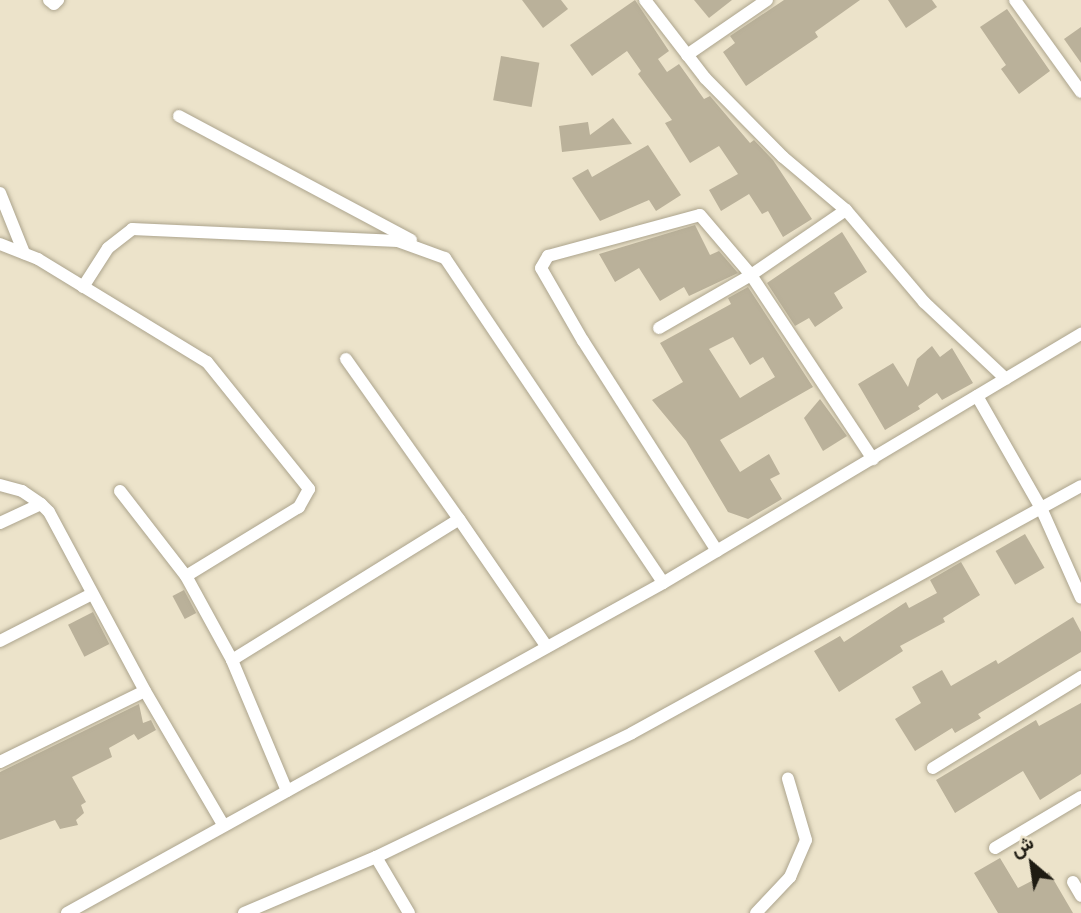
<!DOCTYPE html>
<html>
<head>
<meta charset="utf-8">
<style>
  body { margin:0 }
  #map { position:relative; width:1081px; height:913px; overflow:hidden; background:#ece3ca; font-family:Mulish,Vazirmatn,sans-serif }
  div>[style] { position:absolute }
  .building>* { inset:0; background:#bab19a; transform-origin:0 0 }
  .roads { filter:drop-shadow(0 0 2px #aca48d) drop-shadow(0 0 2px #aca48d) }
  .minor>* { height:12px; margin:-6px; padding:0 6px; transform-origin:6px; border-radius:6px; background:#fff }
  span { translate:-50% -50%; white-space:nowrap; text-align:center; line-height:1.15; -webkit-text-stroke:5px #ece3ca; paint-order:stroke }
  .north { position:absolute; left:997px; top:829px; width:70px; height:70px; -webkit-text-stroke:5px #ece3ca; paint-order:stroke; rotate:331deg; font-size:19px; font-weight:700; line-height:28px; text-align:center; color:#1e1b12 }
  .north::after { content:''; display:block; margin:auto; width:24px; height:32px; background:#1e1b12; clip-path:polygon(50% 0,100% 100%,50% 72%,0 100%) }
</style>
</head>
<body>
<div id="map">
  <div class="building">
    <div style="clip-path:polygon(522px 0,561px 0,568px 9px,543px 28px)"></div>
    <div style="clip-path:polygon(635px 0,669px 51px,658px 59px,667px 72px,679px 64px,704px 99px,710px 96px,750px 143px,754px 140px,773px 160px,812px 219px,783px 237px,768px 211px,762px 214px,749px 194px,721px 211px,709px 190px,738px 174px,719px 146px,690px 163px,665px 123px,672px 120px,638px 74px,641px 71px,627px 51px,592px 76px,570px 45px)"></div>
    <div style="clip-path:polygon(694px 0,732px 0,709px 18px)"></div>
    <div style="clip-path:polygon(784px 0,860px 0,815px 32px,818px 37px,746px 86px,723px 52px,735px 43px,730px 36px)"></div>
    <div style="clip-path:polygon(888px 0,932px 0,937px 7px,906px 28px)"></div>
    <div style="clip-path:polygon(1007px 9px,1050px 71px,1019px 94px,1001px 69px,1006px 65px,980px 27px)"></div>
    <div style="clip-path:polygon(1081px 27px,1081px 63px,1064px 39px)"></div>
    <div style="left:501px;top:56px;width:39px;height:45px;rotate:10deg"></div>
    <div style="clip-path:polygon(613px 118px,632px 144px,562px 152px,559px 126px,588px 122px,590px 135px)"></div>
    <div style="clip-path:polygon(648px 145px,681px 195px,656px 211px,649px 200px,600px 221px,572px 178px,588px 169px,592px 177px)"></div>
    <div style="clip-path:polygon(695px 225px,710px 255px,719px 251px,738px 273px,689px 296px,684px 287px,660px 301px,639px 268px,615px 282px,599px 254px)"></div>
    <div style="clip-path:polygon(842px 232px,867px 272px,834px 293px,843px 308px,815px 327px,809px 318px,795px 326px,767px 283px)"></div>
    <div style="clip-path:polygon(evenodd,748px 287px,813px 387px,720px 440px,740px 472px,769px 454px,780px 474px,770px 479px,782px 499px,748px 519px,728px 512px,686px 441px,652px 400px,683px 382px,660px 343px,731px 304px,728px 298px,748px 287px,733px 337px,750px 365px,763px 357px,775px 377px,740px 398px,709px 349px,733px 337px)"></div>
    <div style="clip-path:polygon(932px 346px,940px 357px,952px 348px,973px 383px,942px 400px,937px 393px,918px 406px,920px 409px,885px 430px,858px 384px,893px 363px,908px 387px,917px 359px)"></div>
    <div style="clip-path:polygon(820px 399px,847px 436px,823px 451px,804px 418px)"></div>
    <div style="left:1025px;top:534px;width:39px;height:34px;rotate:60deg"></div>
    <div style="clip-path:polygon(961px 562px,980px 595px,943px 618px,945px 622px,900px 646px,903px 651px,839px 692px,814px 651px,840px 636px,844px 642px,906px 602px,909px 608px,937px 593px,930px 580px)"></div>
    <div style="left:184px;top:590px;width:26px;height:13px;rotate:62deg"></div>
    <div style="left:93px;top:612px;width:36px;height:28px;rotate:63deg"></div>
    <div style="clip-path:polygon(1073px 617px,1081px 632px,1081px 652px,978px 714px,981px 718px,955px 733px,952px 728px,915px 751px,895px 719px,921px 703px,912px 687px,942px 670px,951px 686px,996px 660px,998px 664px)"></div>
    <div style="clip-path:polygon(1081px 703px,1081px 774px,1040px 800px,1023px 771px,955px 813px,936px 780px,1036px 720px,1039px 726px)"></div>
    <div style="clip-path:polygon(139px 704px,143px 723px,151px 720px,156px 730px,138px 740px,134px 734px,109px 748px,112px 757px,72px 777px,86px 802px,81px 805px,84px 813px,76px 820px,78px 825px,60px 829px,55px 820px,0 840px,0 772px)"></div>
    <div style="clip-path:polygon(1000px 858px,1018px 888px,1049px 872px,1073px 913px,998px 913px,974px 873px)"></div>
  </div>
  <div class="roads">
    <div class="minor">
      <div style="left:49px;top:0;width:6px;rotate:39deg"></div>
      <div style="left:54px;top:4px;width:6px;rotate:-45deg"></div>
      <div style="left:645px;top:0;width:98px;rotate:52.4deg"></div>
      <div style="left:705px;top:78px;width:111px;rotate:45.4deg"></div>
      <div style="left:783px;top:157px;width:82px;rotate:40.1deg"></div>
      <div style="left:846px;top:210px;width:121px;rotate:49.7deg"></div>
      <div style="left:924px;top:302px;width:112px;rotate:43.2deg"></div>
      <div style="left:1015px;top:0;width:113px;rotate:54.3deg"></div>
      <div style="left:687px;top:55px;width:97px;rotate:-34.5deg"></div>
      <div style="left:179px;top:116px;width:263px;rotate:28.1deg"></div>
      <div style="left:0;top:193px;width:65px;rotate:68.2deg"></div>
      <div style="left:0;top:244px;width:41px;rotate:21.5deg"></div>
      <div style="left:38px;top:259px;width:198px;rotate:31.4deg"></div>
      <div style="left:207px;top:362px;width:163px;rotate:51.2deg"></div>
      <div style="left:309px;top:489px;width:21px;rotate:119deg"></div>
      <div style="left:299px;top:507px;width:132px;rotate:148.6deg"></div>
      <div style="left:186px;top:576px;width:96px;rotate:61.3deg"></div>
      <div style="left:83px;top:287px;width:46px;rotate:-57.3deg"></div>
      <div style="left:108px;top:248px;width:31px;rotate:-38deg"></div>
      <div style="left:132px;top:229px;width:266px;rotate:2.6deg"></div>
      <div style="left:398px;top:241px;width:50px;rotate:19.9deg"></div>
      <div style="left:445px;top:258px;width:391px;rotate:56.1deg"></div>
      <div style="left:659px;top:328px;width:106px;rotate:-29.9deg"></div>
      <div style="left:751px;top:275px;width:115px;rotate:-34.4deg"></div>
      <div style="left:346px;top:359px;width:196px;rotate:54.8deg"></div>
      <div style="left:977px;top:396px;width:129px;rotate:60.3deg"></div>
      <div style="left:1041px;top:508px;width:98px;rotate:66deg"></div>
      <div style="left:0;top:485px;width:23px;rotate:15deg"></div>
      <div style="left:22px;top:491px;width:23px;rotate:34deg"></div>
      <div style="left:120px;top:491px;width:108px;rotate:52.2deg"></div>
      <div style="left:0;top:523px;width:45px;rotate:-24.9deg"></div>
      <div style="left:41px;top:504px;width:11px;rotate:45deg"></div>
      <div style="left:49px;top:512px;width:203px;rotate:61.8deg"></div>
      <div style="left:717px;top:551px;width:249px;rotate:-122.5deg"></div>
      <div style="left:583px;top:341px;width:84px;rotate:-119.9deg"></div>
      <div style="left:541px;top:268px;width:14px;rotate:-60deg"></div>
      <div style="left:548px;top:256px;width:157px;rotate:-15.1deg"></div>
      <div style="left:700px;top:215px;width:79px;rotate:49.6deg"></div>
      <div style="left:751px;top:275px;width:221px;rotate:56.5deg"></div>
      <div style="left:0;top:641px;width:103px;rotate:-27.1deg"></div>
      <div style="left:0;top:762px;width:161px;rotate:-26.1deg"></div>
      <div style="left:145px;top:691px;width:156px;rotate:59.7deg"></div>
      <div style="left:933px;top:768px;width:174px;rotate:-31.6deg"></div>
      <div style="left:287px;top:791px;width:142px;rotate:-112.8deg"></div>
      <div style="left:232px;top:660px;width:267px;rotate:-31.8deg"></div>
      <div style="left:459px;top:519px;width:155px;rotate:55.5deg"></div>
      <div style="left:995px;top:848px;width:100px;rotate:-30.7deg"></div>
      <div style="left:376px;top:857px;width:65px;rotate:59.5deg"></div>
      <div style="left:1073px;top:882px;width:16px;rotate:60deg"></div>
      <div style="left:67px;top:913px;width:681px;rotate:-28.97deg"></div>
      <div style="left:663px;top:583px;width:487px;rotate:-30.8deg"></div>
      <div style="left:244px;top:913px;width:143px;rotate:-23deg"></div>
      <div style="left:376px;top:857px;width:284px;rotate:-25.8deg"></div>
      <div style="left:632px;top:733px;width:512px;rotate:-28.82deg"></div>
      <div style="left:756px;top:913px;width:50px;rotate:-46.6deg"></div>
      <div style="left:790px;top:877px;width:40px;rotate:-66.6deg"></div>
      <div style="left:806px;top:840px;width:64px;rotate:-106.4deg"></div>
    </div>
  </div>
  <div class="north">ش</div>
</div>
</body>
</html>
